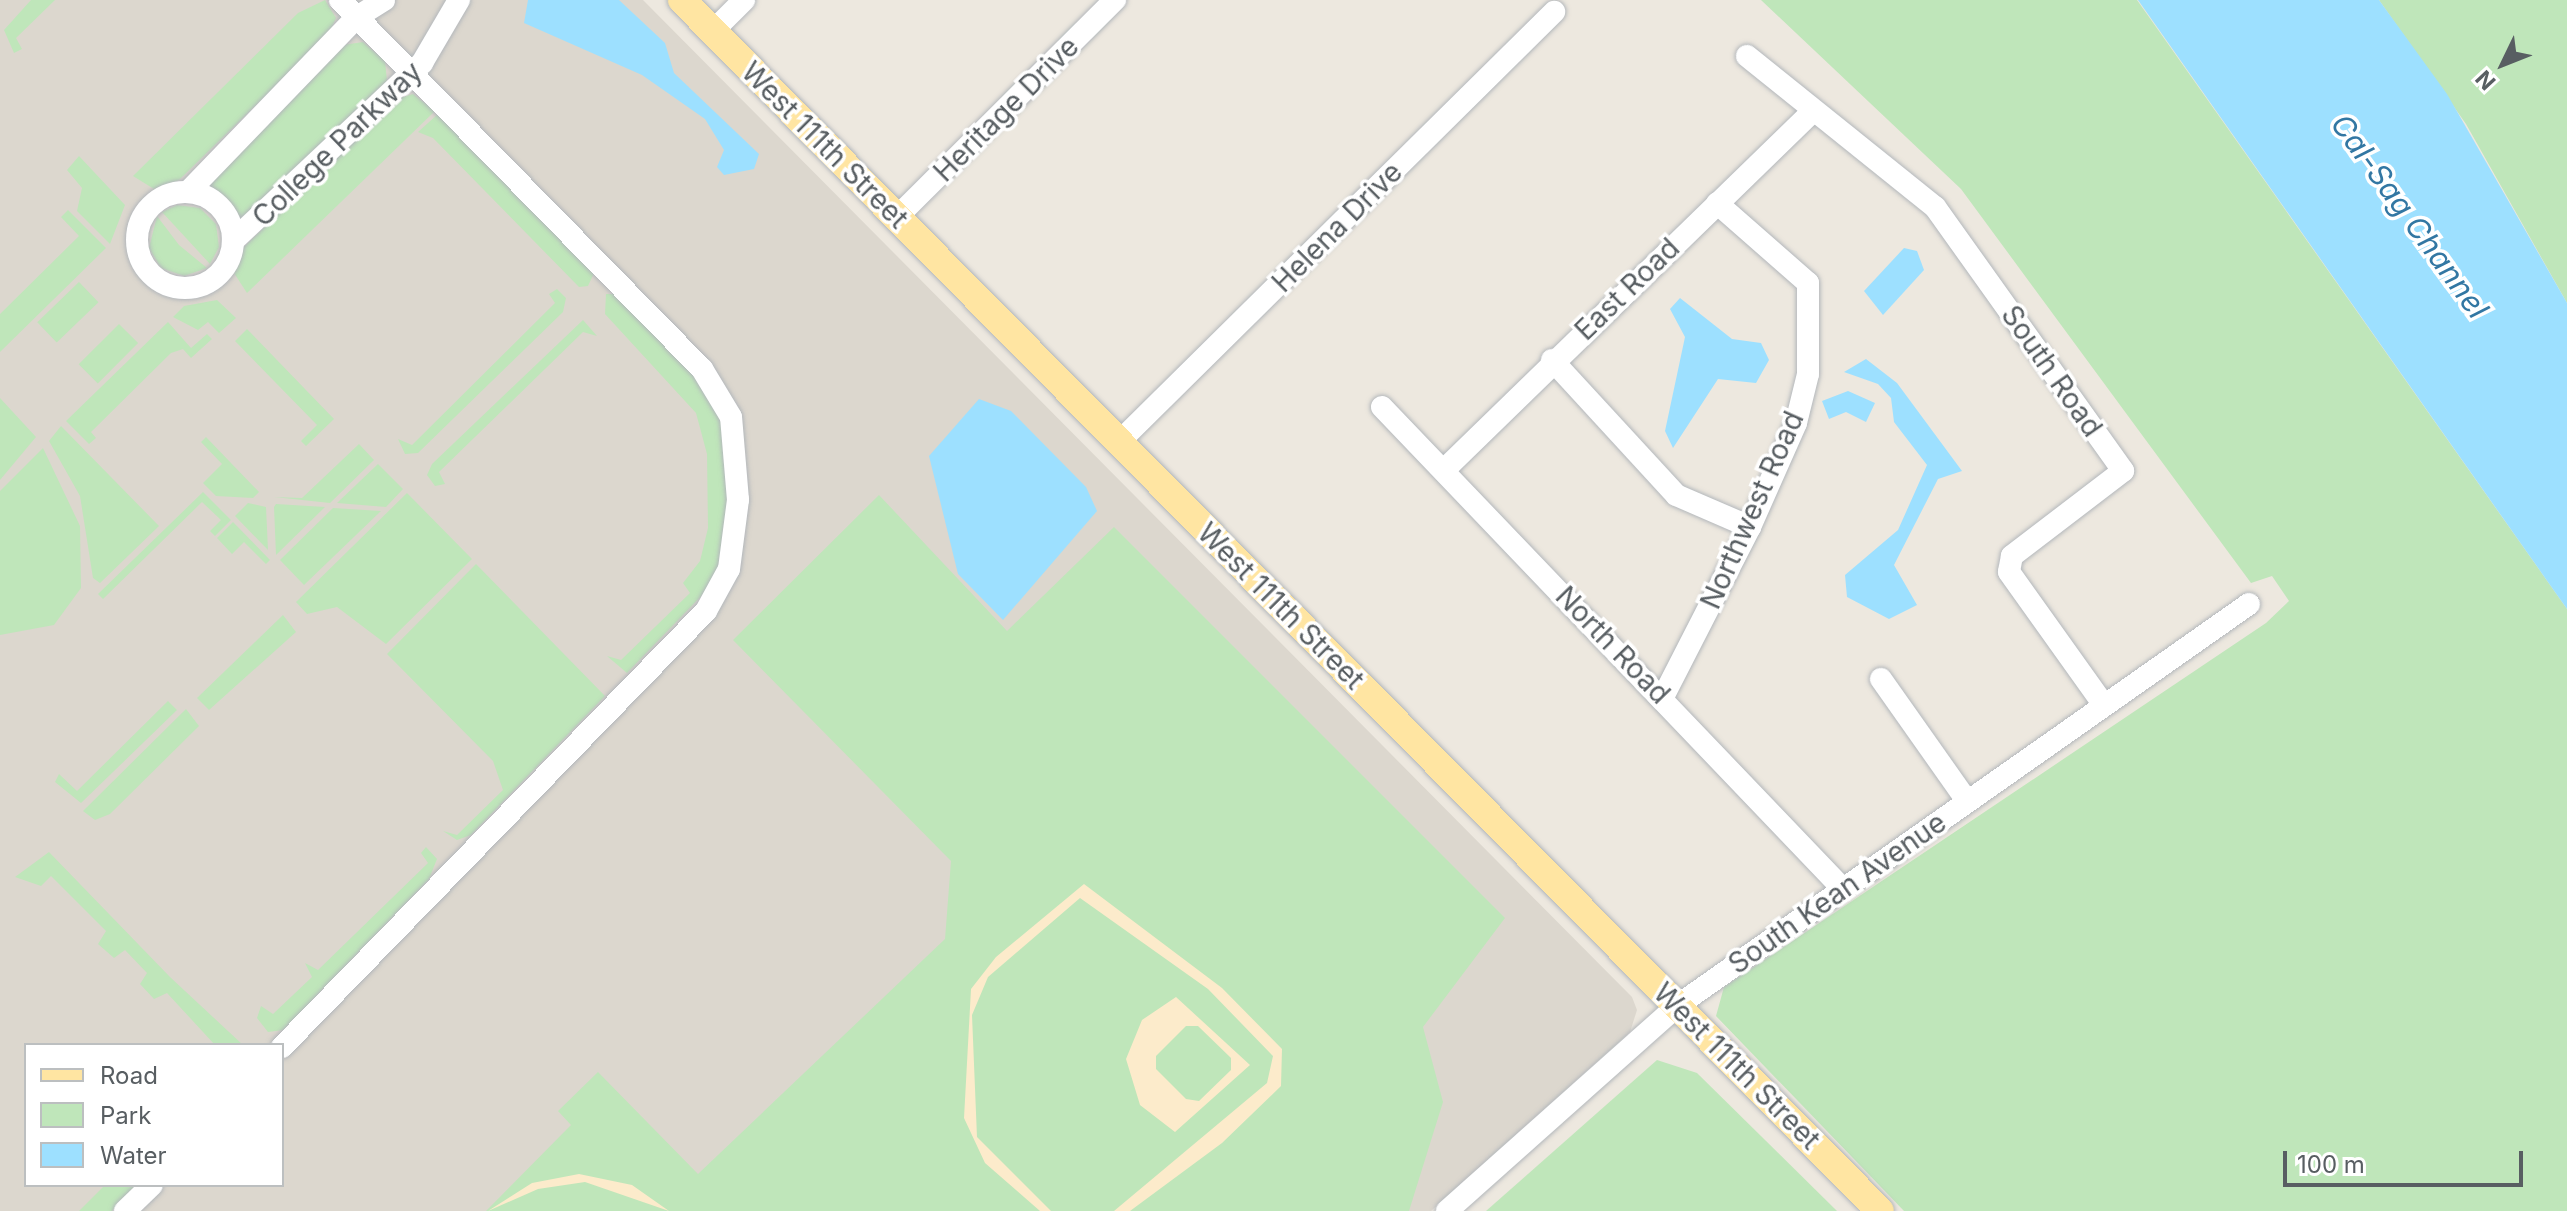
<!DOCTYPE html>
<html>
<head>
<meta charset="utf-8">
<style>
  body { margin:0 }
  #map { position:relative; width:2567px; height:1211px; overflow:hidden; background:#ede8df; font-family:Inter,sans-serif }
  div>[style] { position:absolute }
  .education>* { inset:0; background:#dcd7ce }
  .green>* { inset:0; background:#bfe6ba; transform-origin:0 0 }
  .sand>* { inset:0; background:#fcebcb }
  .water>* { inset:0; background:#9de0ff }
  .roads { filter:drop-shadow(0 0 2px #b3b7bb) drop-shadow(0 0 2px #b3b7bb) }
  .minor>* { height:22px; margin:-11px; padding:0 11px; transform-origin:11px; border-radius:11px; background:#fff }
  .minor>.ring { margin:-11px; padding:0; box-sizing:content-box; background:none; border:22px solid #fff; border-radius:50% }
  .major>* { height:28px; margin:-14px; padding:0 14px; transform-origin:14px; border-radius:14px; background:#ffe5a2 }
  span { translate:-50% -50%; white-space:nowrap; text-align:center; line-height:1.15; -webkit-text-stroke:7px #fff; paint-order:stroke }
  .street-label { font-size:28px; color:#585e62 }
  .water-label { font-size:30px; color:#3277a3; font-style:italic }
  .legend { position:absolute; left:24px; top:1043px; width:260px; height:144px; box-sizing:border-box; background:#fff; border:2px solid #bcbfc0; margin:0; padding:10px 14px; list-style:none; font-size:24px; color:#585e62 }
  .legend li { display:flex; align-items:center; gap:16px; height:40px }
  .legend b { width:40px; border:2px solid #bcbfc0 }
  .north { position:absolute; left:2463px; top:24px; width:80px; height:80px; -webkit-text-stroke:6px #fff; paint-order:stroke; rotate:227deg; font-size:22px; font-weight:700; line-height:32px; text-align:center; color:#585e62 }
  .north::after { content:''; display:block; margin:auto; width:28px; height:36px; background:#585e62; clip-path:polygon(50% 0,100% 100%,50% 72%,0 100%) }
  .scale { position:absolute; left:2283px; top:1151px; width:240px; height:36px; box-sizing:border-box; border:4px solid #585e62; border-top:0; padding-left:10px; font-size:24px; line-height:28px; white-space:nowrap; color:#585e62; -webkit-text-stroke:6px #fff; paint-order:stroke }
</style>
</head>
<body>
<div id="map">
  <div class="education">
    <div style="clip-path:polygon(evenodd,0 0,643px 0,1632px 997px,1637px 1010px,1630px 1032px,1431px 1211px,0 1211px,0 0,26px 1045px,282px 1045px,282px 1185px,26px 1185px,26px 1045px)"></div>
  </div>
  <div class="green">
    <div style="clip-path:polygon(31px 0,55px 0,16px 38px,22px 49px,14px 53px,4px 30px)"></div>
    <div style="clip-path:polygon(325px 0,336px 18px,329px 34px,179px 180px,154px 189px,133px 176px,298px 13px)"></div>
    <div style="clip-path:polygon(1761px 0,2137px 0,2567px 609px,2567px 1211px,1904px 1211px,1716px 1016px,1724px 987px,2266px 623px,2289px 601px,2272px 576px,2251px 583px,1961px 189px)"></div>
    <div style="clip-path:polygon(2379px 0,2567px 0,2567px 303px,2466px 124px)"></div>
    <div style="clip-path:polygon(363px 42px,385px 61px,387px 81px,239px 222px,223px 196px,203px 185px,343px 45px)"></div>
    <div style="clip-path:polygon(413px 94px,435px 111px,247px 293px,234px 273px,244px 247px,396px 99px)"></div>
    <div style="clip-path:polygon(438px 114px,594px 273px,588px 286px,579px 287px,433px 138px,418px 132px)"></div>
    <div style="clip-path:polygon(79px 156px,125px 205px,110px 244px,77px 211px,82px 188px,67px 170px)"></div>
    <div style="clip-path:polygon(177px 205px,200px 208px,216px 224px,219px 247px,210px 264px,162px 212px)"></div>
    <div style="clip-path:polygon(68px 210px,106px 248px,0 352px,0 314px,79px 236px,61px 217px)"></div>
    <div style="clip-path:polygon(157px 216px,179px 245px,207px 268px,184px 276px,161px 268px,149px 248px)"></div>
    <div style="left:79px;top:282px;width:28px;height:58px;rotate:46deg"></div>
    <div style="clip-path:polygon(557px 289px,566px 298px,563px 312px,418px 453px,405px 454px,398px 439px,412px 445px,555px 303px,549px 294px)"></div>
    <div style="clip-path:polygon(606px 294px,616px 294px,694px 374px,721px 419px,728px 503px,721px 563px,710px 587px,627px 673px,607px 656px,621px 660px,690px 593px,683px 583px,700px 561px,708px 528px,707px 454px,696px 413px,605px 314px)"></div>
    <div style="clip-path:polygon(217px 300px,236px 318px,219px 333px,208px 322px,198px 330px,173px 317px,184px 306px)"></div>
    <div style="clip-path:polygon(583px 320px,597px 336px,583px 332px,439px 472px,445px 484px,435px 486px,427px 475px,432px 464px)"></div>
    <div style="clip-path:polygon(168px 322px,191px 348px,207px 334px,212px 339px,191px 358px,183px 349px,171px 353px,91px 432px,96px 438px,89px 444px,66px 421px)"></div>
    <div style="left:119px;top:324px;width:27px;height:57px;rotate:45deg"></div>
    <div style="clip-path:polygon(247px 329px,334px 419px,306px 446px,301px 441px,317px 425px,235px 341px)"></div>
    <div style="clip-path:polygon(0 398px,36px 437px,0 480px)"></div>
    <div style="clip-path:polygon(61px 426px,159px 526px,100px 583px,93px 578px,80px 496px,49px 441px)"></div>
    <div style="clip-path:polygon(206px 437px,259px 492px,253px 498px,216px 496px,203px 483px,222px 464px,201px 442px)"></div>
    <div style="clip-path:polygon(359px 444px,374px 460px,330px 503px,274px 497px,302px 498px)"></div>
    <div style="clip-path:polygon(43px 448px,80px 526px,81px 588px,54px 625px,0 635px,0 491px)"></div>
    <div style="clip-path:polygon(378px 464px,403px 489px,386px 507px,337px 503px)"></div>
    <div style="clip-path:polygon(203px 492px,231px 520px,215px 536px,210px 531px,221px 520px,202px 502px,103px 599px,98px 594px)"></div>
    <div style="clip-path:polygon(407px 493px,472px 559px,386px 644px,337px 607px,307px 614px,296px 602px)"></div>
    <div style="clip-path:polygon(879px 495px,1007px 631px,1114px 527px,1505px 918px,1423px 1027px,1443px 1102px,1409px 1211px,486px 1211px,571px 1125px,558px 1111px,598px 1072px,698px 1174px,945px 939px,951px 861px,733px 640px)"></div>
    <div style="clip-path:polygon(248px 503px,266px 507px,268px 550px,235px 516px)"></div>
    <div style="clip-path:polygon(276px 504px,325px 507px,276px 555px,274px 507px)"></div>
    <div style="clip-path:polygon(333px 508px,381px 511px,304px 585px,280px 560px)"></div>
    <div style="clip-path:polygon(233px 522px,270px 560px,266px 564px,244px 542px,232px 554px,217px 538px)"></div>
    <div style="clip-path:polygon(476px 564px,605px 696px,471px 835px,457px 840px,443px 831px,457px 835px,503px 790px,493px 761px,387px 654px)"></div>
    <div style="clip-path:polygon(283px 615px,296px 632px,209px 710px,197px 698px)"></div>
    <div style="clip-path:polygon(168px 701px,177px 710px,81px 803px,55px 782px,59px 774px,77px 791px)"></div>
    <div style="clip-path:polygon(186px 709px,199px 726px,110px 814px,95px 820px,83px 811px)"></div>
    <div style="clip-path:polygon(426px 847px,437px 859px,429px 879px,283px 1030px,268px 1032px,257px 1018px,261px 1006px,273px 1014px,312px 977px,305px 963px,318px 970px,428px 863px,421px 853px)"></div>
    <div style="clip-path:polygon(49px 852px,170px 977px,243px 1045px,215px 1045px,167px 993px,154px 999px,140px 984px,147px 973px,125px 950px,114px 958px,98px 944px,106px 931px,51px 876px,41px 886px,15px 877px)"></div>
    <div style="clip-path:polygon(1657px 1060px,1697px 1073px,1837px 1211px,1486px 1211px)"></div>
    <div style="clip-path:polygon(105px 1185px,138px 1185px,112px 1211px,79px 1211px)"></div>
  </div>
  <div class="sand">
    <div style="clip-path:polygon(1084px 884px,1222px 988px,1282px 1049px,1281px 1086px,1222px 1143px,1130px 1211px,1114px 1211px,1267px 1083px,1273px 1056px,1208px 989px,1080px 898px,988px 977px,972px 1015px,977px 1137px,1051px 1211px,1040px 1211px,985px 1163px,964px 1118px,971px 989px,996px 957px)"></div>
    <div style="clip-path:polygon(evenodd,1176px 997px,1250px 1065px,1175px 1132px,1140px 1105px,1126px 1059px,1142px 1020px,1176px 997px,1186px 1026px,1198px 1026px,1231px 1058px,1231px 1070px,1199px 1101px,1186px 1099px,1156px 1069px,1156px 1056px,1186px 1026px)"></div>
    <div style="clip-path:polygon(579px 1174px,632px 1185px,669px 1211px,585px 1182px,538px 1189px,488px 1211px,532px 1183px)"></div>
  </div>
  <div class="water">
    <div style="clip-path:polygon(528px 0,619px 0,665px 43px,674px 73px,759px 154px,754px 169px,724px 175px,717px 167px,724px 150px,705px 119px,642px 75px,524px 23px)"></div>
    <div style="clip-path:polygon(2138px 0,2379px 0,2447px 94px,2567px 303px,2567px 609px)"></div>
    <div style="clip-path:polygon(1904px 248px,1917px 251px,1924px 270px,1883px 315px,1864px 291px)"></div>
    <div style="clip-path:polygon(1680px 298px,1732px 339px,1761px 343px,1769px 360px,1756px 383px,1718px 379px,1673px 448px,1665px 431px,1685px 337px,1670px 309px)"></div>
    <div style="clip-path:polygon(1866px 359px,1897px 383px,1962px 471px,1938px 479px,1894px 565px,1917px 605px,1889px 619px,1847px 597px,1845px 575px,1898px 530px,1927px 465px,1894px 422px,1891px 398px,1878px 384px,1844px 372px)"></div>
    <div style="clip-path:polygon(1848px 391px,1875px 403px,1866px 422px,1846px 412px,1829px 419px,1822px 401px)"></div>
    <div style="clip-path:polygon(979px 399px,1011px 411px,1086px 487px,1097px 511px,1003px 620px,958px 574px,929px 456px)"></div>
  </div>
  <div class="roads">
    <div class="minor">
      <div style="left:713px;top:31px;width:44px;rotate:-45deg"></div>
      <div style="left:1747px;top:56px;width:241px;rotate:38.8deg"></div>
      <div style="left:1935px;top:207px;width:324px;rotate:54.5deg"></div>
      <div style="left:2123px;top:471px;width:140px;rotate:142.6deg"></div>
      <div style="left:2012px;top:556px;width:16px;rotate:101deg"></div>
      <div style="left:2009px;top:572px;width:163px;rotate:54.5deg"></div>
      <div style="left:188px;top:192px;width:243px;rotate:-46deg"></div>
      <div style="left:357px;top:17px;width:32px;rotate:-32deg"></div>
      <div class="ring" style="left:137px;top:192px;width:74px;height:74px"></div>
      <div style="left:897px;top:217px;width:308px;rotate:-44.9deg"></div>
      <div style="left:233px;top:241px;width:260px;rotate:-43.3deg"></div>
      <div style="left:422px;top:63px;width:73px;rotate:-59.6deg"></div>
      <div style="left:1552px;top:360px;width:183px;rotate:47.4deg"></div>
      <div style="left:1676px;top:495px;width:81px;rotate:23.4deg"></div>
      <div style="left:1382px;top:407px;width:663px;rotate:46.28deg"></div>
      <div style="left:1119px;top:442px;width:612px;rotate:-44.67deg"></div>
      <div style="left:1444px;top:470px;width:515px;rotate:-44.21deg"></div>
      <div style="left:1881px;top:679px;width:149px;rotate:54.8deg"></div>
      <div style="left:1663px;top:697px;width:191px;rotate:-62.9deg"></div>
      <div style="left:1750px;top:527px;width:114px;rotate:-66.1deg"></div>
      <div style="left:1796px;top:423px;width:50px;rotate:-76.2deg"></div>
      <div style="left:1808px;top:374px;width:91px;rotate:-90deg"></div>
      <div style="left:1808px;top:283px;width:121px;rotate:-138.7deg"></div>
      <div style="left:282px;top:1047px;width:608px;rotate:-45.8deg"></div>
      <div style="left:706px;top:611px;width:48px;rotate:-61.3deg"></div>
      <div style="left:729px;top:569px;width:70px;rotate:-82.6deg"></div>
      <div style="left:738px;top:500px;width:83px;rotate:-94.8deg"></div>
      <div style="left:731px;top:417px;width:56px;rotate:-121.1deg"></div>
      <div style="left:702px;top:369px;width:517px;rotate:-134.45deg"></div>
      <div style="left:125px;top:1211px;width:37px;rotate:-44deg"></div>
      <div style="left:1447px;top:1211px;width:308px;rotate:-41.7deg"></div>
      <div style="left:1677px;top:1006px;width:699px;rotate:-35.1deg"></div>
    </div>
    <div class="major">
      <div style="left:682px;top:0;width:1703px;rotate:45.31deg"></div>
    </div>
  </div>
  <div class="street-label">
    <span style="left:1006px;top:109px;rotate:-45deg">Heritage Drive</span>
    <span style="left:337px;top:144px;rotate:-44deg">College Parkway</span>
    <span style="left:825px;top:145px;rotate:45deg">West 111th Street</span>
    <span style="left:1337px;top:227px;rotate:-45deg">Helena Drive</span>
    <span style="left:1627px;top:289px;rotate:-44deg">East Road</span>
    <span style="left:2052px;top:371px;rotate:55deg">South Road</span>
    <span style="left:1752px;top:510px;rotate:-66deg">Northwest Road</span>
    <span style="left:1281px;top:606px;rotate:45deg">West 111th Street</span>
    <span style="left:1613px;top:645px;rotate:46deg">North Road</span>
    <span style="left:1837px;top:893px;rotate:-35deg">South Kean Avenue</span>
    <span style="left:1737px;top:1066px;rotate:45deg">West 111th Street</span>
  </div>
  <div class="water-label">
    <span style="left:2410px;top:216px;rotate:54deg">Cal-Sag Channel</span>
  </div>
  <ul class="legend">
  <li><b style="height:10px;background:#ffe5a2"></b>Road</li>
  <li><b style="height:22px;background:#bfe6ba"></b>Park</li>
  <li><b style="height:22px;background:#9de0ff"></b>Water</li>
  </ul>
  <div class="north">N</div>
  <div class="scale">100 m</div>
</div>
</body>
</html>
